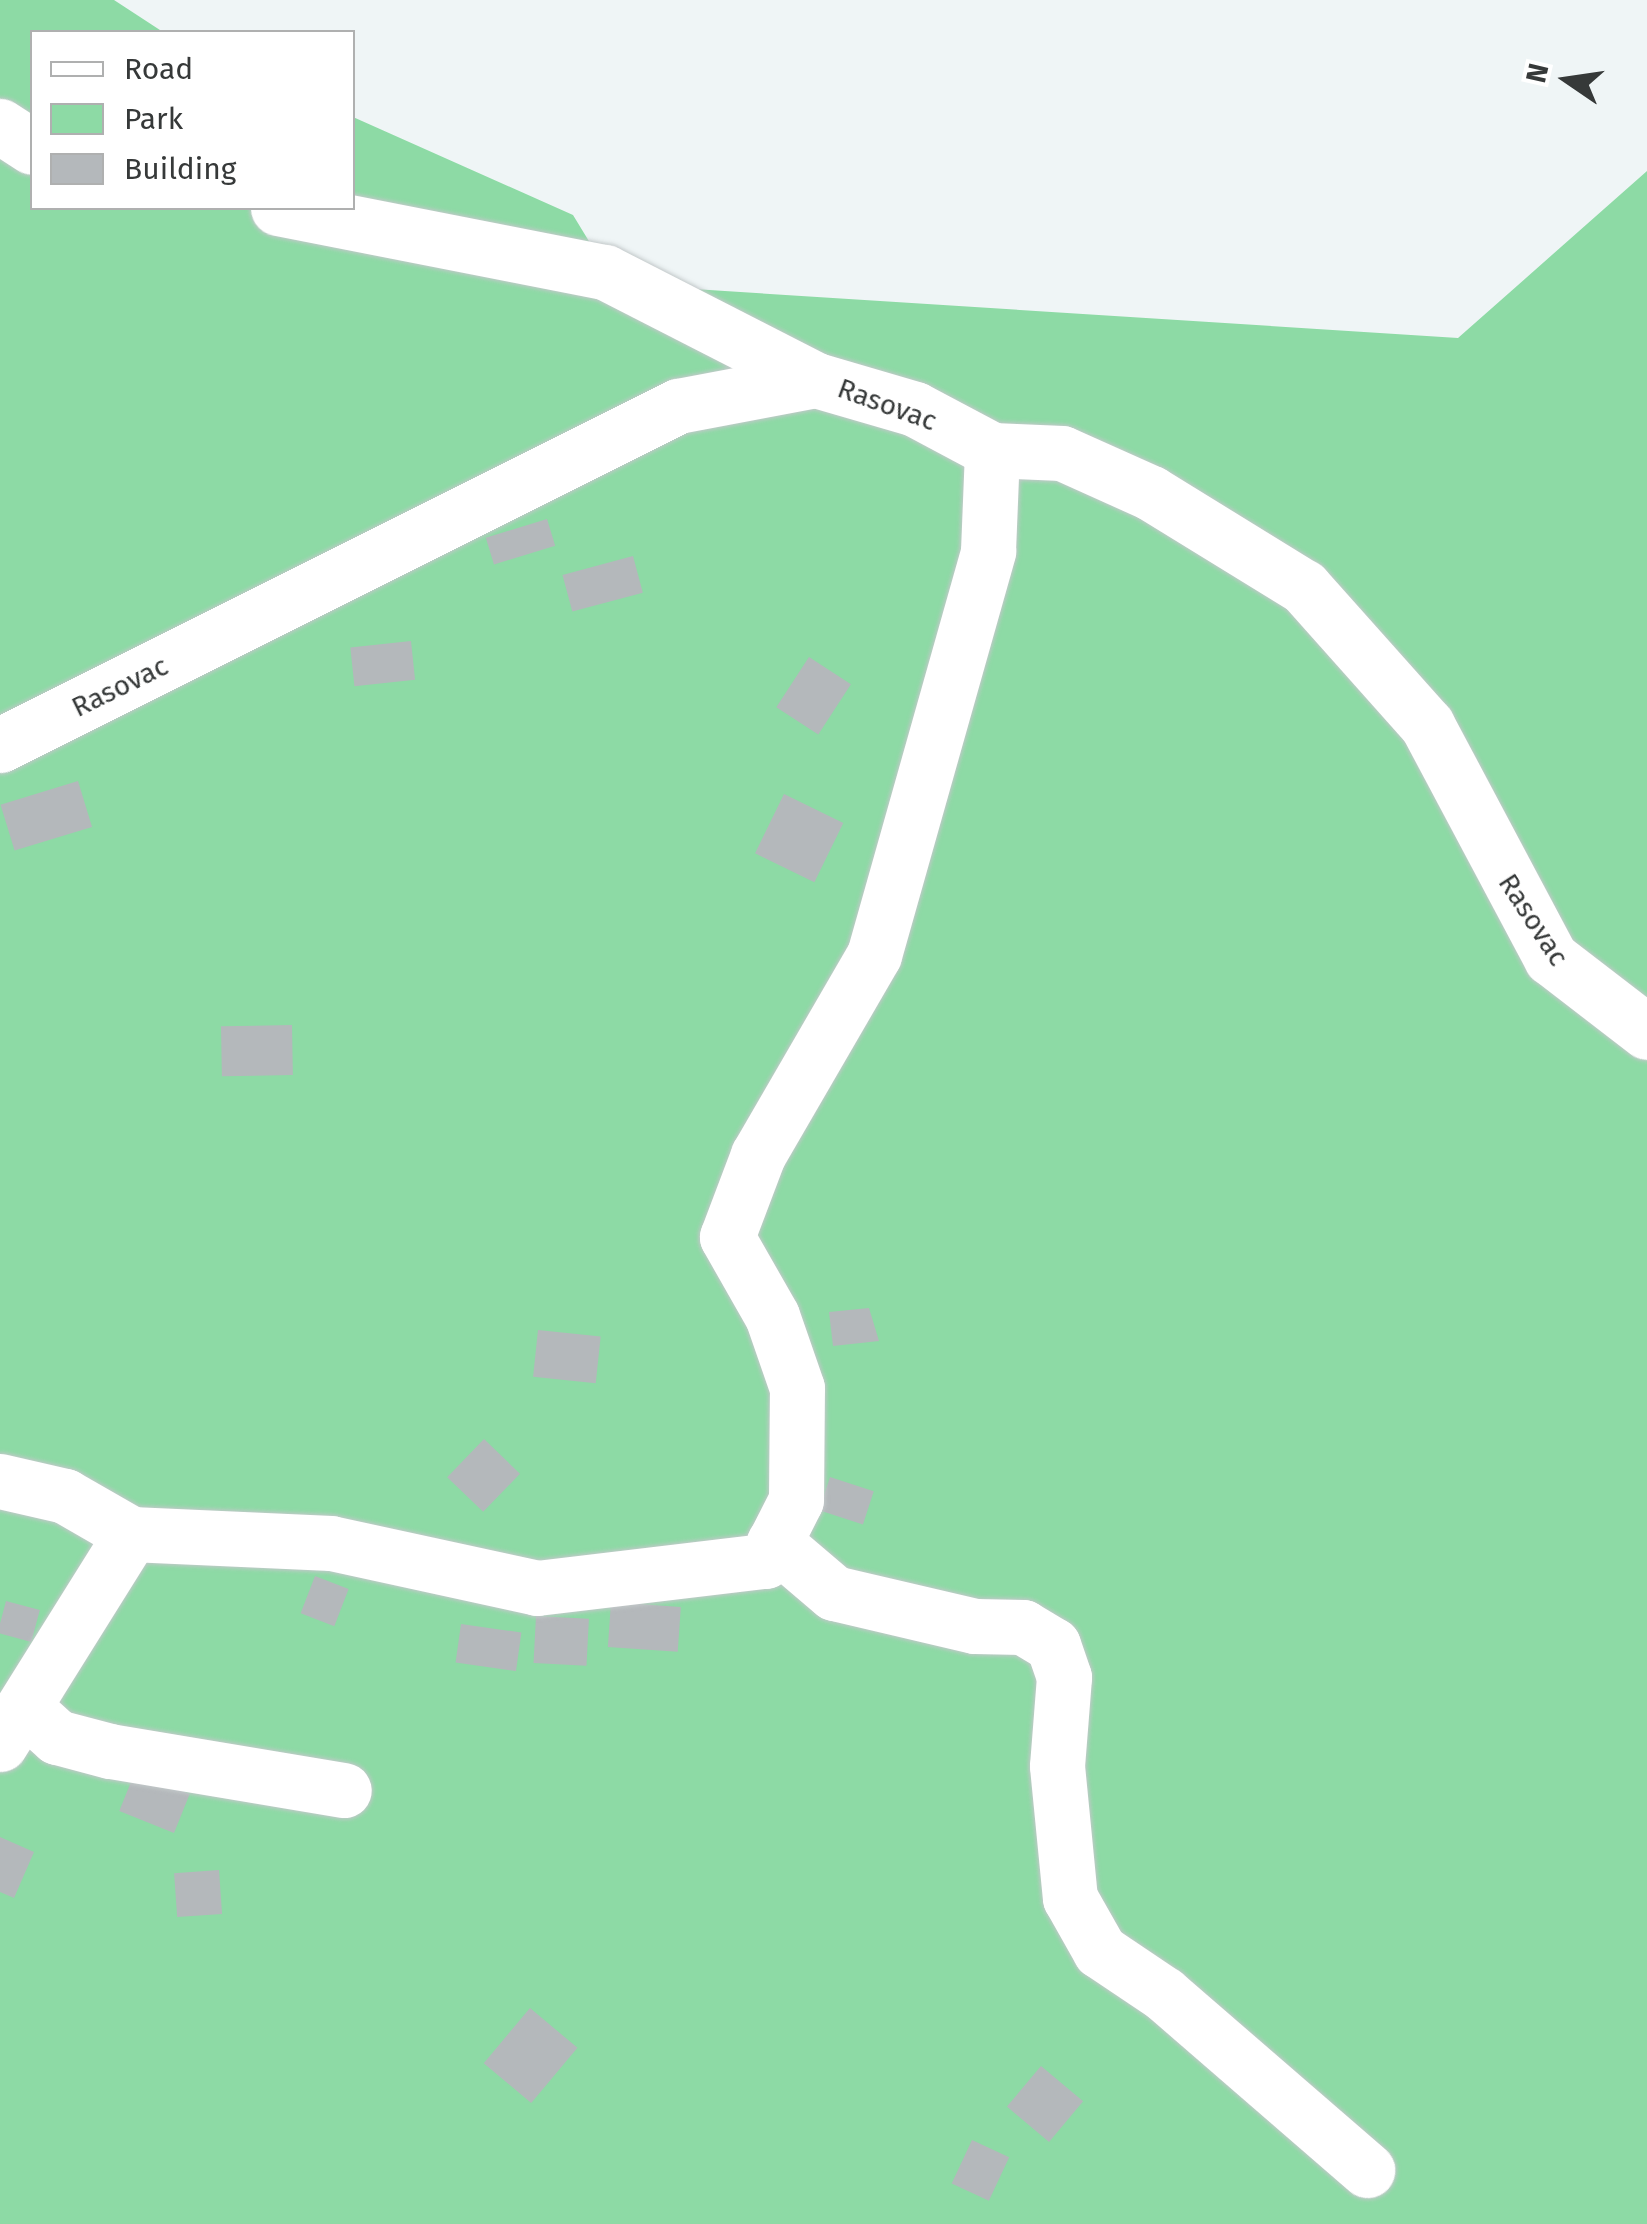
<!DOCTYPE html>
<html>
<head>
<meta charset="utf-8">
<style>
  body { margin:0 }
  #map { position:relative; width:1647px; height:2224px; overflow:hidden; background:#eff5f6; font-family:"Fira Sans",sans-serif }
  div>[style] { position:absolute }
  .green>* { inset:0; background:#8ddaa5 }
  .building>* { inset:0; background:#b4b8bb; transform-origin:0 0 }
  .roads { filter:drop-shadow(0 0 2px #c2c8c9) drop-shadow(0 0 2px #c2c8c9) }
  .minor>* { height:55px; margin:-27.5px; padding:0 27.5px; transform-origin:27.5px; border-radius:27.5px; background:#fff }
  span { translate:-50% -50%; white-space:nowrap; text-align:center; line-height:1.15; -webkit-text-stroke:8px #fff; paint-order:stroke }
  .street-label { font-size:28px; color:#363939 }
  .legend { position:absolute; left:30px; top:30px; width:325px; height:180px; box-sizing:border-box; background:#fff; border:2px solid #afb0b0; margin:0; padding:12px 18px; list-style:none; font-size:30px; color:#363939 }
  .legend li { display:flex; align-items:center; gap:20px; height:50px }
  .legend b { width:50px; border:2px solid #afb0b0 }
  .north { position:absolute; left:1517px; top:30px; width:100px; height:100px; -webkit-text-stroke:8px #fff; paint-order:stroke; rotate:283deg; font-size:28px; font-weight:700; line-height:40px; text-align:center; color:#363939 }
  .north::after { content:''; display:block; margin:auto; width:35px; height:45px; background:#363939; clip-path:polygon(50% 0,100% 100%,50% 72%,0 100%) }
</style>
</head>
<body>
<div id="map">
  <div class="green">
    <div style="clip-path:polygon(0 0,114px 0,163px 32px,32px 32px,32px 208px,352px 208px,353px 117px,573px 215px,615px 284px,1458px 338px,1647px 171px,1647px 2224px,0 2224px)"></div>
  </div>
  <div class="building">
    <div style="left:547px;top:519px;width:28px;height:64px;rotate:73deg"></div>
    <div style="left:633px;top:556px;width:38px;height:73px;rotate:75deg"></div>
    <div style="left:411px;top:641px;width:39px;height:61px;rotate:84deg"></div>
    <div style="left:809px;top:657px;width:50px;height:60px;rotate:33deg"></div>
    <div style="left:78px;top:781px;width:48px;height:81px;rotate:73deg"></div>
    <div style="left:784px;top:794px;width:66px;height:66px;rotate:26deg"></div>
    <div style="left:292px;top:1025px;width:50px;height:71px;rotate:89deg"></div>
    <div style="clip-path:polygon(869px 1308px,879px 1341px,833px 1346px,829px 1312px)"></div>
    <div style="left:538px;top:1330px;width:63px;height:47px;rotate:6deg"></div>
    <div style="left:484px;top:1439px;width:50px;height:53px;rotate:44deg"></div>
    <div style="left:830px;top:1477px;width:46px;height:35px;rotate:18deg"></div>
    <div style="left:315px;top:1576px;width:36px;height:40px;rotate:21deg"></div>
    <div style="left:6px;top:1601px;width:35px;height:33px;rotate:15deg"></div>
    <div style="left:611px;top:1602px;width:70px;height:45px;rotate:4deg"></div>
    <div style="left:536px;top:1616px;width:53px;height:47px;rotate:3deg"></div>
    <div style="left:461px;top:1624px;width:61px;height:39px;rotate:8deg"></div>
    <div style="left:135px;top:1772px;width:59px;height:42px;rotate:22deg"></div>
    <div style="clip-path:polygon(0 1837px,34px 1852px,14px 1898px,0 1892px)"></div>
    <div style="left:219px;top:1870px;width:44px;height:45px;rotate:86deg"></div>
    <div style="left:530px;top:2008px;width:62px;height:72px;rotate:40deg"></div>
    <div style="left:1041px;top:2066px;width:55px;height:53px;rotate:40deg"></div>
    <div style="left:972px;top:2140px;width:41px;height:48px;rotate:25deg"></div>
  </div>
  <div class="roads">
    <div class="minor">
      <div style="left:0;top:126px;width:38px;rotate:33deg"></div>
      <div style="left:278px;top:208px;width:333px;rotate:11.1deg"></div>
      <div style="left:605px;top:272px;width:237px;rotate:27.1deg"></div>
      <div style="left:0;top:745px;width:758px;rotate:-26.57deg"></div>
      <div style="left:678px;top:406px;width:140px;rotate:-10.7deg"></div>
      <div style="left:816px;top:380px;width:103px;rotate:16.3deg"></div>
      <div style="left:915px;top:409px;width:87px;rotate:28deg"></div>
      <div style="left:992px;top:450px;width:70px;rotate:2.5deg"></div>
      <div style="left:1062px;top:453px;width:98px;rotate:24.2deg"></div>
      <div style="left:1151px;top:493px;width:180px;rotate:31.6deg"></div>
      <div style="left:1304px;top:587px;width:185px;rotate:48.3deg"></div>
      <div style="left:1427px;top:725px;width:264px;rotate:62deg"></div>
      <div style="left:1551px;top:958px;width:121px;rotate:37.6deg"></div>
      <div style="left:0;top:1481px;width:67px;rotate:13deg"></div>
      <div style="left:65px;top:1496px;width:76px;rotate:29.9deg"></div>
      <div style="left:131px;top:1534px;width:200px;rotate:2.6deg"></div>
      <div style="left:331px;top:1543px;width:211px;rotate:12.3deg"></div>
      <div style="left:537px;top:1588px;width:230px;rotate:-6.8deg"></div>
      <div style="left:765px;top:1561px;width:68px;rotate:-63.1deg"></div>
      <div style="left:796px;top:1500px;width:112px;rotate:-89.5deg"></div>
      <div style="left:797px;top:1388px;width:76px;rotate:-109.1deg"></div>
      <div style="left:772px;top:1316px;width:91px;rotate:-119.7deg"></div>
      <div style="left:727px;top:1237px;width:88px;rotate:-69.3deg"></div>
      <div style="left:758px;top:1155px;width:231px;rotate:-59.9deg"></div>
      <div style="left:874px;top:955px;width:420px;rotate:-74.2deg"></div>
      <div style="left:988px;top:551px;width:101px;rotate:-87.7deg"></div>
      <div style="left:774px;top:1542px;width:79px;rotate:40.4deg"></div>
      <div style="left:834px;top:1593px;width:145px;rotate:13.2deg"></div>
      <div style="left:975px;top:1626px;width:48px;rotate:1.2deg"></div>
      <div style="left:1023px;top:1627px;width:35px;rotate:31deg"></div>
      <div style="left:1053px;top:1645px;width:34px;rotate:71deg"></div>
      <div style="left:1064px;top:1677px;width:89px;rotate:94.5deg"></div>
      <div style="left:1057px;top:1766px;width:133px;rotate:84.4deg"></div>
      <div style="left:1070px;top:1898px;width:61px;rotate:60.5deg"></div>
      <div style="left:1100px;top:1951px;width:77px;rotate:33.9deg"></div>
      <div style="left:1164px;top:1994px;width:269px;rotate:40.9deg"></div>
      <div style="left:28px;top:1711px;width:39px;rotate:42deg"></div>
      <div style="left:57px;top:1737px;width:55px;rotate:14.8deg"></div>
      <div style="left:110px;top:1751px;width:237px;rotate:9.5deg"></div>
      <div style="left:0;top:1744px;width:248px;rotate:-58deg"></div>
    </div>
  </div>
  <div class="street-label">
    <span style="left:887px;top:405px;rotate:20deg">Rasovac</span>
    <span style="left:120px;top:687px;rotate:-26deg">Rasovac</span>
    <span style="left:1533px;top:920px;rotate:57deg">Rasovac</span>
  </div>
  <ul class="legend">
  <li><b style="height:12px;background:#fff"></b>Road</li>
  <li><b style="height:28px;background:#8ddaa5"></b>Park</li>
  <li><b style="height:28px;background:#b4b8bb"></b>Building</li>
  </ul>
  <div class="north">N</div>
</div>
</body>
</html>
